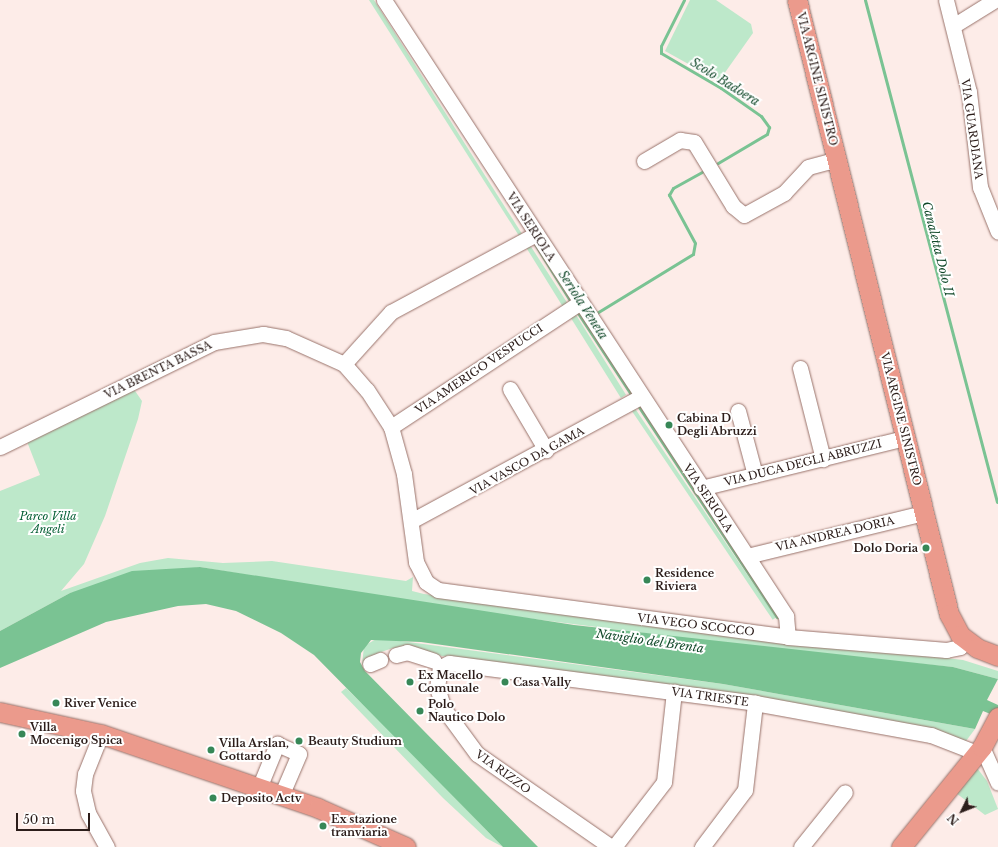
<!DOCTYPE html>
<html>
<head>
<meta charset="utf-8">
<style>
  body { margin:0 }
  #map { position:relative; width:998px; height:847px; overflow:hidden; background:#fdece8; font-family:"Libre Baskerville",serif }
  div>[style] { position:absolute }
  .green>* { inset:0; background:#bde8ca; transform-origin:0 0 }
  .water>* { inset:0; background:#7ac393 }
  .stream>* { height:3px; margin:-1.5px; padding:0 1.5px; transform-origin:1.5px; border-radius:1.5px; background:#7ac393 }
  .roads { filter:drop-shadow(0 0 1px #99736b) drop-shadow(0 0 1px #99736b) }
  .minor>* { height:15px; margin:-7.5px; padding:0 7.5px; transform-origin:7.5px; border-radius:7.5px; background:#fff }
  .major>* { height:19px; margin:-9.5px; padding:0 9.5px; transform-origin:9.5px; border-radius:9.5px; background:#eb9a8c }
  .dots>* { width:11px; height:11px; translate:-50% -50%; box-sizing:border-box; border:2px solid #fff; border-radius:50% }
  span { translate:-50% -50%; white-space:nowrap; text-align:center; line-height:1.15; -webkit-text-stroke:4px #fff; paint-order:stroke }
  .street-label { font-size:11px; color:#2c1d1a }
  .poi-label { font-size:11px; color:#2c1d1a; font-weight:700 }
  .left { translate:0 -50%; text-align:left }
  .right { translate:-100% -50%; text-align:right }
  .park-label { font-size:11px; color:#025d32; font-style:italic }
  .water-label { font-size:12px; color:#104829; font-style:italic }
  .north { position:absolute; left:942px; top:791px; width:40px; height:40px; -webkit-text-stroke:3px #fff; paint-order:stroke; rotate:227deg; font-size:11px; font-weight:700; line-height:16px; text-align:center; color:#2c1d1a }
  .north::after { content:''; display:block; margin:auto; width:14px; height:18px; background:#2c1d1a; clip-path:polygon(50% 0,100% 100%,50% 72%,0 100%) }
  .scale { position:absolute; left:16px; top:813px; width:74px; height:18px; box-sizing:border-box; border:2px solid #2c1d1a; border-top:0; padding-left:5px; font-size:12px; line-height:14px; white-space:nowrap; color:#2c1d1a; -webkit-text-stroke:3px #fff; paint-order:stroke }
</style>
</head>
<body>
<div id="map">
  <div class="green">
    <div style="clip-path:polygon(369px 0,374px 0,524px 237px,521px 239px)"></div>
    <div style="clip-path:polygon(690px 0,716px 0,751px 24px,753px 33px,719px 81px,665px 51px)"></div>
    <div style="clip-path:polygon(528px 242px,568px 304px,563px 307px,524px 244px)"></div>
    <div style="left:573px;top:310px;width:100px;height:6px;rotate:58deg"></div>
    <div style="clip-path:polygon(133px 388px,142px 401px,138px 419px,105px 516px,84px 564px,61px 591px,140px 563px,168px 558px,223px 563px,272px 561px,406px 581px,413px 577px,412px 591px,424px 594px,963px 660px,998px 671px,998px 679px,953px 667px,785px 651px,432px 606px,200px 567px,70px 593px,0 631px,0 491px,40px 475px,26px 439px)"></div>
    <div style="left:634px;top:407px;width:254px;height:4px;rotate:56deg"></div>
    <div style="clip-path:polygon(378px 638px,723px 684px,975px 729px,966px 741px,393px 648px,378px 653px,362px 665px,364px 646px)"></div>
    <div style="clip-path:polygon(346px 688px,380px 721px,503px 847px,486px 838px,443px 798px,341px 692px)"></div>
    <div style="clip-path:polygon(977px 768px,987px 781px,998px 809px,985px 815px,956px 793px)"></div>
  </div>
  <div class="water">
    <div style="clip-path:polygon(200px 567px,574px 625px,953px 667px,998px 679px,987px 700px,998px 705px,998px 717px,983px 711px,975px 729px,723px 684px,421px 642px,371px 640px,361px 653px,360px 662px,365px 671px,538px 847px,503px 847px,314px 655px,281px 633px,236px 611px,206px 604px,178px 606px,106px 622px,0 668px,0 631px,70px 593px,132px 571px)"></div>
  </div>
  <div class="stream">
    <div style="left:684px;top:0;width:51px;rotate:116.6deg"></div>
    <div style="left:661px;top:46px;width:7px;rotate:90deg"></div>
    <div style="left:661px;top:53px;width:69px;rotate:30.3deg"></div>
    <div style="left:721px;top:88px;width:49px;rotate:35deg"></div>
    <div style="left:761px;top:116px;width:14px;rotate:54deg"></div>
    <div style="left:769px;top:127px;width:7px;rotate:106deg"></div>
    <div style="left:767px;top:134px;width:57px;rotate:149.4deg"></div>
    <div style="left:865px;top:0;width:519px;rotate:75.27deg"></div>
    <div style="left:535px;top:244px;width:68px;rotate:58.2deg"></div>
    <div style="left:576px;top:310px;width:103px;rotate:56.9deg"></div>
    <div style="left:595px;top:314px;width:115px;rotate:-31.5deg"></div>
    <div style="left:693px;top:254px;width:11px;rotate:-80deg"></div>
    <div style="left:695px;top:243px;width:55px;rotate:-118.4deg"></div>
    <div style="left:669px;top:195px;width:8px;rotate:-60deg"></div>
    <div style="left:673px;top:188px;width:33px;rotate:-29deg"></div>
    <div style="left:637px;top:404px;width:255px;rotate:56.7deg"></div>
  </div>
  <div class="roads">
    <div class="minor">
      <div style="left:384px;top:0;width:736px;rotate:56.87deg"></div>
      <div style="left:786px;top:616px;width:21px;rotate:85deg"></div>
      <div style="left:946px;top:0;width:95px;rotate:76deg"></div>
      <div style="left:969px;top:92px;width:96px;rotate:83.4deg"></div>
      <div style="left:980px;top:187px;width:48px;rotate:68.2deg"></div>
      <div style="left:953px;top:26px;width:49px;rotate:-31.8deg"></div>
      <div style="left:644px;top:161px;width:42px;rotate:-30.3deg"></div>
      <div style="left:680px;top:140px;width:14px;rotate:8deg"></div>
      <div style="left:694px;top:142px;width:75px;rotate:58.6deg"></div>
      <div style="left:733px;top:206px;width:14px;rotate:39deg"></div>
      <div style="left:744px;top:215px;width:46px;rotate:-28.8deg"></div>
      <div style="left:784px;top:193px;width:35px;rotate:-47deg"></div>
      <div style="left:808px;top:167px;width:31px;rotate:-15deg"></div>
      <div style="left:344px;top:364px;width:70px;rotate:-47.9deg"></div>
      <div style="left:391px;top:312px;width:165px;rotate:-28.3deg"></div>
      <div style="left:800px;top:368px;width:94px;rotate:75.8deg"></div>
      <div style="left:510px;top:389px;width:71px;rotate:59.5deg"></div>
      <div style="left:738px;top:411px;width:66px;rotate:75.1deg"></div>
      <div style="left:391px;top:427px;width:225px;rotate:-33.4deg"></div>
      <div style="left:0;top:447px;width:238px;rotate:-26.1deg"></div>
      <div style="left:214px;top:342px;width:50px;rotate:-9.3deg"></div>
      <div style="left:263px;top:334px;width:23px;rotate:10deg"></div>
      <div style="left:286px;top:338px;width:64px;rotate:24.1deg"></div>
      <div style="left:344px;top:364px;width:35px;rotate:49deg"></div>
      <div style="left:367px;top:390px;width:44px;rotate:57deg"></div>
      <div style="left:391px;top:427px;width:49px;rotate:74.5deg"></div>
      <div style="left:404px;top:474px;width:89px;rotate:82.2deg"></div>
      <div style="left:416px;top:562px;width:22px;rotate:63deg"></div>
      <div style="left:426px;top:582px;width:14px;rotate:34deg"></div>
      <div style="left:438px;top:590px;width:353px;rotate:7.6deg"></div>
      <div style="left:788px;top:637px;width:159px;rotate:4.7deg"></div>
      <div style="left:946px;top:650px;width:14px;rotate:-12deg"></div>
      <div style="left:960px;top:647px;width:9px;rotate:-49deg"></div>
      <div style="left:701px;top:488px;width:210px;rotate:-13.8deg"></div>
      <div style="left:411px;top:521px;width:260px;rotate:-28.4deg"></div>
      <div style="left:747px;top:556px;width:182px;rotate:-13.7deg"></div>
      <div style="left:396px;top:655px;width:11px;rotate:-15deg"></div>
      <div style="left:407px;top:652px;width:28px;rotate:18deg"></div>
      <div style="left:370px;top:664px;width:11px;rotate:-22deg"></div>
      <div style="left:101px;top:734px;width:43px;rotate:111.8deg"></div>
      <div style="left:85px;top:774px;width:17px;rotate:97deg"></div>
      <div style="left:83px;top:791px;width:23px;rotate:77deg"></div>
      <div style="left:88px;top:813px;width:39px;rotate:61deg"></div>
      <div style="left:982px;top:747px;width:39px;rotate:66deg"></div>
      <div style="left:259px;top:788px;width:48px;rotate:-67.8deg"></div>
      <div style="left:277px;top:744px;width:24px;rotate:24deg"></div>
      <div style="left:299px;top:754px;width:46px;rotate:113.2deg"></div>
      <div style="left:611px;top:847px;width:163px;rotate:-145.2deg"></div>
      <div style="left:477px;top:754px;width:56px;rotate:-126.3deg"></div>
      <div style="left:444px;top:709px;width:22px;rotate:-108deg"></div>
      <div style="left:437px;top:688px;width:21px;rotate:-82deg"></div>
      <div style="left:440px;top:667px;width:10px;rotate:-24deg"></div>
      <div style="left:449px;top:663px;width:309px;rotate:7.4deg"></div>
      <div style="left:755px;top:703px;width:179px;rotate:10.3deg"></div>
      <div style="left:931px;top:735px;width:49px;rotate:21.4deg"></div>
      <div style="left:614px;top:847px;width:82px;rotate:-52.4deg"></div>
      <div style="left:664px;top:782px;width:91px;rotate:-83.7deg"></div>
      <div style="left:702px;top:847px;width:71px;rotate:-53deg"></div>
      <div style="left:745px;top:790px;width:88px;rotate:-83.4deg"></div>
      <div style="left:801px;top:847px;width:70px;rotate:-51.3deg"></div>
    </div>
    <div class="major">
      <div style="left:797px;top:0;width:633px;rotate:76.1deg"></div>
      <div style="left:949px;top:614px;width:24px;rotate:62deg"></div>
      <div style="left:960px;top:635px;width:21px;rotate:37deg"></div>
      <div style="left:977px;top:648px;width:22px;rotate:21deg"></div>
      <div style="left:0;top:712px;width:103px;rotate:12.3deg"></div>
      <div style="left:101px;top:734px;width:229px;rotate:18.8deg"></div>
      <div style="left:318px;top:808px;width:96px;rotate:23.9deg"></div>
      <div style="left:901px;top:847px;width:129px;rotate:-51deg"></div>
      <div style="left:982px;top:747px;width:34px;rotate:-62deg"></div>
    </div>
  </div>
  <div class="dots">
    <div style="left:669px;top:425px;background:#378757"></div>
    <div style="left:926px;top:548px;background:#378757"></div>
    <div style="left:647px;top:580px;background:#378757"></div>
    <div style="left:410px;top:682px;background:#378757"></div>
    <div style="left:505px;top:682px;background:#378757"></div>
    <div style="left:56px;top:703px;background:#378757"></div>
    <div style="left:420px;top:711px;background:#378757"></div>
    <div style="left:22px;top:734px;background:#378757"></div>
    <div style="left:299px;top:741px;background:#378757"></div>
    <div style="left:211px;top:750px;background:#378757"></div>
    <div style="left:213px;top:798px;background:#378757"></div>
    <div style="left:323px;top:826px;background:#378757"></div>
  </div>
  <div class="street-label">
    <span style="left:817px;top:79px;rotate:76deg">VIA ARGINE SINISTRO</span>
    <span style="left:972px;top:129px;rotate:82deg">VIA GUARDIANA</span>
    <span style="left:531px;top:227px;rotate:57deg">VIA SERIOLA</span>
    <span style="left:479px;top:369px;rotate:-34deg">VIA AMERIGO VESPUCCI</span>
    <span style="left:158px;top:370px;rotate:-26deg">VIA BRENTA BASSA</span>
    <span style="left:901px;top:419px;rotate:76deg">VIA ARGINE SINISTRO</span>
    <span style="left:527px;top:461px;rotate:-29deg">VIA VASCO DA GAMA</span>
    <span style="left:803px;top:463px;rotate:-14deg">VIA DUCA DEGLI ABRUZZI</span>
    <span style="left:708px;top:498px;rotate:56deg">VIA SERIOLA</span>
    <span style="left:835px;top:534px;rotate:-13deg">VIA ANDREA DORIA</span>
    <span style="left:696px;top:625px;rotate:7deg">VIA VEGO SCOCCO</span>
    <span style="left:710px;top:697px;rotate:8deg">VIA TRIESTE</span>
    <span style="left:503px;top:772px;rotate:36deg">VIA RIZZO</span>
  </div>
  <div class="poi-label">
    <span class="left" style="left:677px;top:425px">Cabina D<br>Degli Abruzzi</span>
    <span class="right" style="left:918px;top:548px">Dolo Doria</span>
    <span class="left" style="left:655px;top:580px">Residence<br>Riviera</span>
    <span class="left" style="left:418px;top:682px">Ex Macello<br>Comunale</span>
    <span class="left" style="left:513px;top:682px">Casa Vally</span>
    <span class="left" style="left:64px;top:703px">River Venice</span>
    <span class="left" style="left:428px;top:711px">Polo<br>Nautico Dolo</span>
    <span class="left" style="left:30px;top:734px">Villa<br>Mocenigo Spica</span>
    <span class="left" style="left:308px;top:741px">Beauty Studium</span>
    <span class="left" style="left:219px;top:750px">Villa Arslan,<br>Gottardo</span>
    <span class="left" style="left:221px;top:798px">Deposito Actv</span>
    <span class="left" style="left:331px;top:826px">Ex stazione<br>tranviaria</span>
  </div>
  <div class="park-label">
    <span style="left:48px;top:523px">Parco Villa<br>Angeli</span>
  </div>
  <div class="water-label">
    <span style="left:725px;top:82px;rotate:32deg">Scolo Badoera</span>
    <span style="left:938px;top:249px;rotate:76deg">Canaletta Dolo II</span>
    <span style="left:583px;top:305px;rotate:57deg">Seriola Veneta</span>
    <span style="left:650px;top:641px;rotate:8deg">Naviglio del Brenta</span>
  </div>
  <div class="north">N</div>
  <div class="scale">50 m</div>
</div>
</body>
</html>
